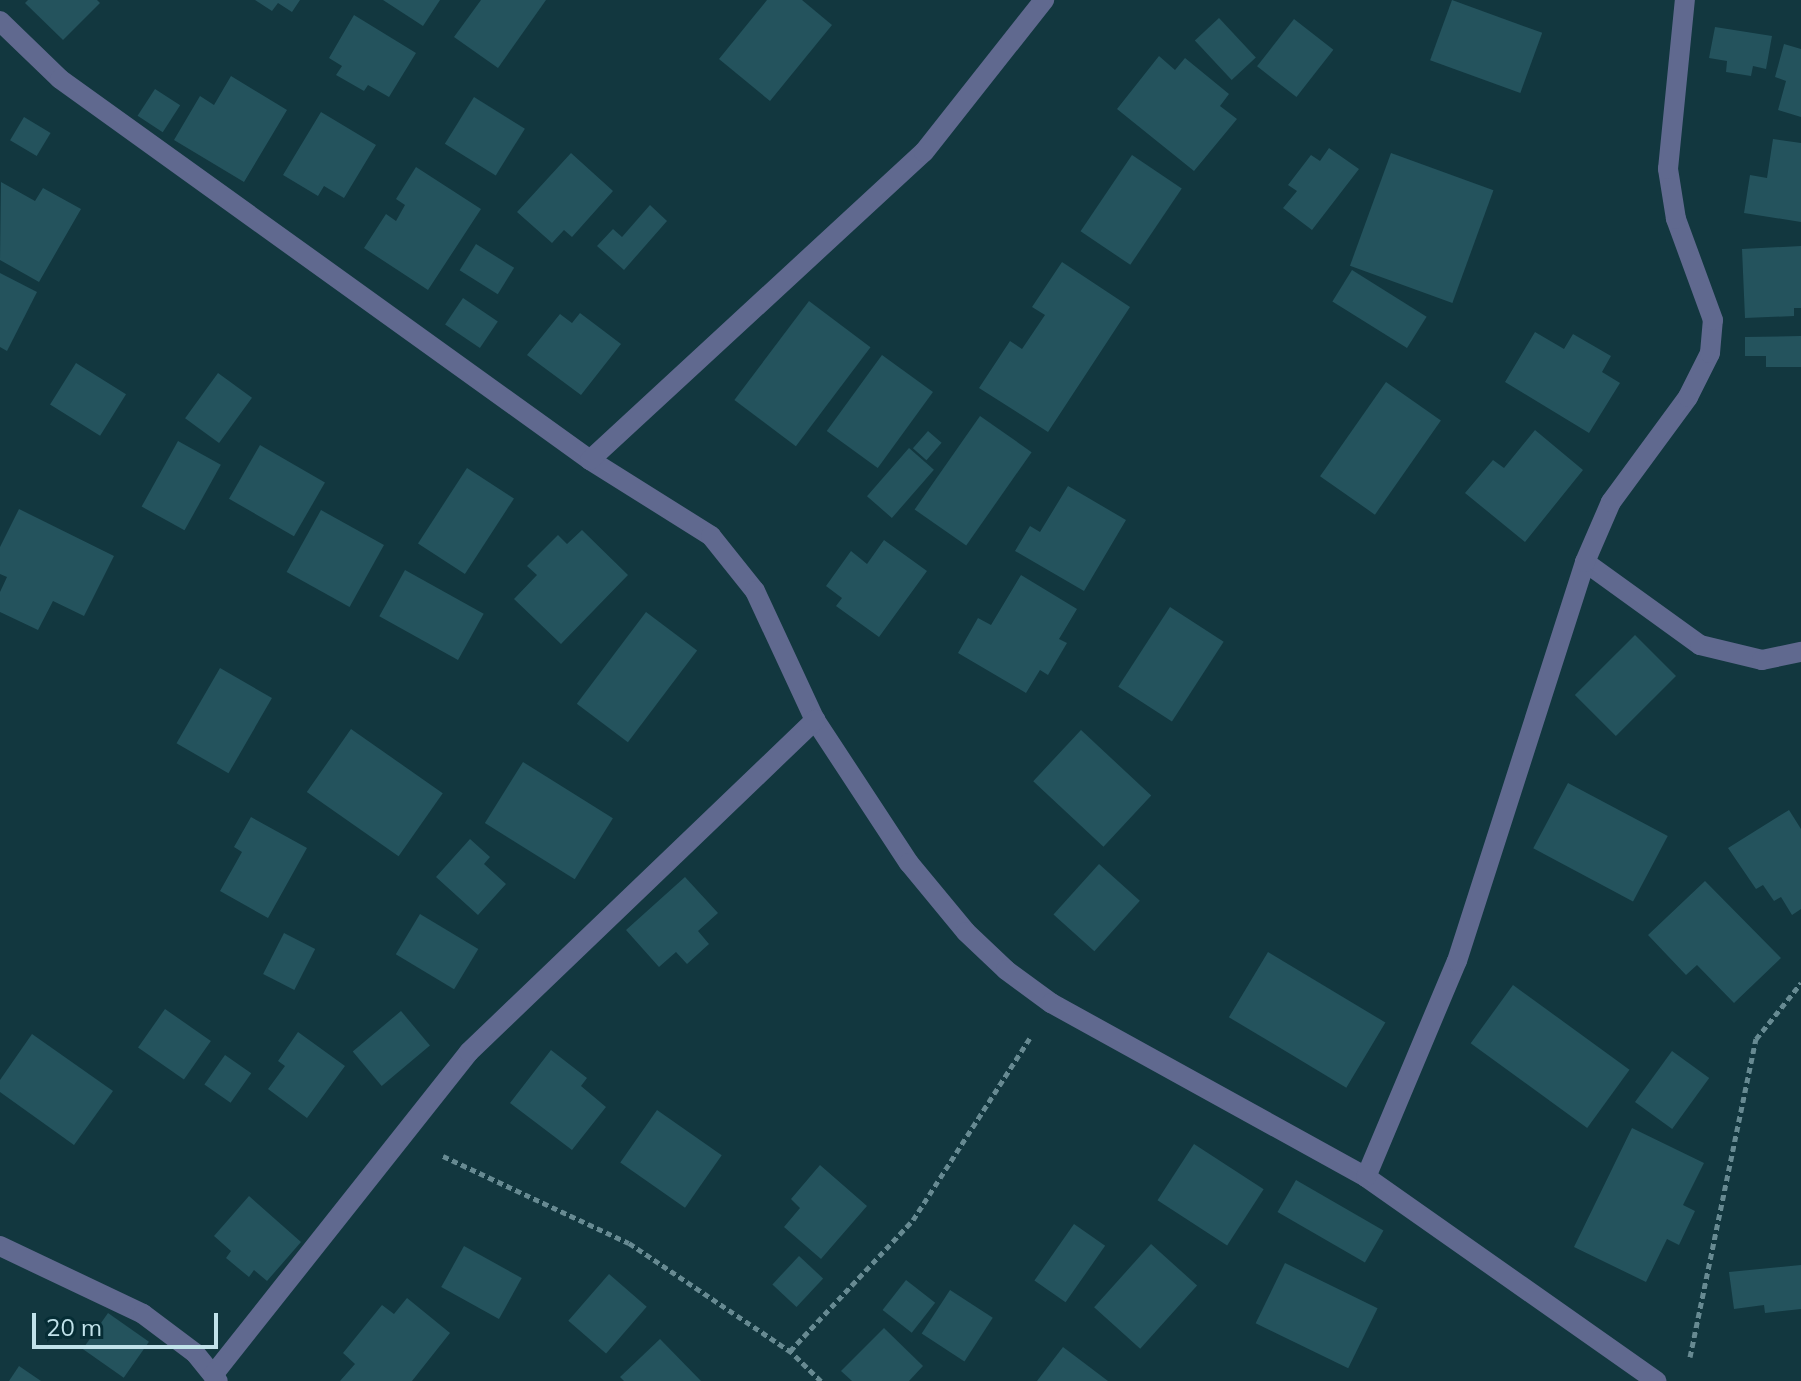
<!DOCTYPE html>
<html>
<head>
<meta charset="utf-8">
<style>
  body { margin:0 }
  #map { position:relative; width:1801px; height:1381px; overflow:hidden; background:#12373f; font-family:Mulish,sans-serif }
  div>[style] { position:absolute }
  .building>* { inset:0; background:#24535d; transform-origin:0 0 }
  .path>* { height:5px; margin-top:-2.5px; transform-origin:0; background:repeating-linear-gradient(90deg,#678a92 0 6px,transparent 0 10px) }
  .minor>* { height:20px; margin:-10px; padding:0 10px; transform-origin:10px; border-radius:10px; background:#60698f }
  span { translate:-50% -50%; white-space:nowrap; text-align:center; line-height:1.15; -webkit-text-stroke:8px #062d35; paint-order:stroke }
  .scale { position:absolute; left:32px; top:1313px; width:186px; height:36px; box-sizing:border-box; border:4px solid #c1e2ea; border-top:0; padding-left:10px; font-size:24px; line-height:28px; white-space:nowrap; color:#c1e2ea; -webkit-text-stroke:6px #062d35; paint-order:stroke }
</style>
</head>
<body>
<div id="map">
  <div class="building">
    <div style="clip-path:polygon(28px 0,97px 0,100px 3px,63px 40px,25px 3px)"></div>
    <div style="clip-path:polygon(255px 0,300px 0,292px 12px,278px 3px,272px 11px)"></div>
    <div style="clip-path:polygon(383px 0,440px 0,423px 26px)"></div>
    <div style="clip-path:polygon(481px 0,546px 0,498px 68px,454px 37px)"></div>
    <div style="clip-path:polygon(767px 0,802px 0,832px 25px,770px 101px,719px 59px)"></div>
    <div style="left:1452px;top:0;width:96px;height:64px;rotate:20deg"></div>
    <div style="clip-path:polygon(354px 15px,416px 53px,389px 97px,368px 85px,364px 91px,336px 75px,342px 66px,329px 58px)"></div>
    <div style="left:1219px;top:18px;width:54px;height:33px;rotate:47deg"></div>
    <div style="left:1294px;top:19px;width:50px;height:60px;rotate:38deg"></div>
    <div style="clip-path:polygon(1715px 27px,1772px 36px,1766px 69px,1753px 66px,1751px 76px,1726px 72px,1727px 61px,1709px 58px)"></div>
    <div style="clip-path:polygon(1784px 44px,1801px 49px,1801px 117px,1778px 110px,1786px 81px,1775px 77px)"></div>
    <div style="clip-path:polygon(1159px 56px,1175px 70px,1185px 58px,1229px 94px,1220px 106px,1237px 119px,1194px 171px,1117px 109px)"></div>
    <div style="clip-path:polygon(231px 76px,287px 110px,244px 182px,174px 140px,200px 96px,214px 105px)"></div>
    <div style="left:155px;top:89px;width:30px;height:32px;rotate:33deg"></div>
    <div style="left:474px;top:97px;width:60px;height:55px;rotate:32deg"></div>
    <div style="clip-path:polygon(321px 112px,376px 145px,344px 198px,324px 186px,318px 196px,283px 175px)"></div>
    <div style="left:24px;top:117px;width:31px;height:27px;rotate:31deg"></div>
    <div style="clip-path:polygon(1773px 139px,1801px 143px,1801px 222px,1744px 213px,1750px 175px,1767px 178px)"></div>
    <div style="clip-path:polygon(1329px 148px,1359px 169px,1312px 230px,1283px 208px,1297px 191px,1288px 185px,1311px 155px,1320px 161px)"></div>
    <div style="clip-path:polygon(571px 153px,613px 191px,572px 237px,564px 230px,552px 243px,517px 212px)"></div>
    <div style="left:1391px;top:153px;width:109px;height:120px;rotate:20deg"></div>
    <div style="left:1132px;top:155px;width:60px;height:92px;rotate:34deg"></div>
    <div style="clip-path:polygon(416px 167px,481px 209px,428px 290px,364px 248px,386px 214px,396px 221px,405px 205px,396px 199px)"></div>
    <div style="clip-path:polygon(1px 182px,35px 201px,43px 188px,81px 209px,39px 282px,0 260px)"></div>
    <div style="clip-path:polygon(650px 205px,667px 221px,624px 270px,597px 246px,613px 229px,622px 237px)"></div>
    <div style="left:476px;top:244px;width:45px;height:31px;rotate:32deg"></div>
    <div style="clip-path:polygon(1801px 246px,1801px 308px,1794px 308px,1794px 316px,1745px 318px,1742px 249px)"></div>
    <div style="clip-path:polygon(1062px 262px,1130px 307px,1048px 432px,979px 388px,1010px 341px,1022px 349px,1045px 315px,1032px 307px)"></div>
    <div style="left:1352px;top:270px;width:88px;height:37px;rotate:32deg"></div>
    <div style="clip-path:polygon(0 273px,37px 292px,7px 351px,0 347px)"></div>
    <div style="left:463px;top:298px;width:42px;height:32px;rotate:34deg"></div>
    <div style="left:809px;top:301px;width:77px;height:124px;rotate:37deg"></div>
    <div style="clip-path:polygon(580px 313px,621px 344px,581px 395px,527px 355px,560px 314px,572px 323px)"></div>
    <div style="clip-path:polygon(1535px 332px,1564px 349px,1573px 334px,1611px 356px,1602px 372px,1620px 383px,1589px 433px,1505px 382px)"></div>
    <div style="clip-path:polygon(1801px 336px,1801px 367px,1766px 367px,1766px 356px,1745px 356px,1745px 337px)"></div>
    <div style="left:882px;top:355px;width:63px;height:94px;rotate:36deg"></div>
    <div style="left:76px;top:363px;width:59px;height:49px;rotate:32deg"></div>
    <div style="left:218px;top:373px;width:42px;height:56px;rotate:36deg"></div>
    <div style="left:1386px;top:382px;width:67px;height:115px;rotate:35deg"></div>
    <div style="left:980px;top:416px;width:63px;height:114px;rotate:35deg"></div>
    <div style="clip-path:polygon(1535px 430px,1583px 470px,1525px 542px,1465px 493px,1493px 460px,1504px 468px)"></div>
    <div style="left:928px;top:431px;width:18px;height:23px;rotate:41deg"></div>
    <div style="left:178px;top:441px;width:49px;height:75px;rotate:29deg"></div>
    <div style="left:260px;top:445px;width:75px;height:62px;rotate:30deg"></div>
    <div style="left:909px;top:448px;width:33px;height:64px;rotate:41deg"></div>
    <div style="left:467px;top:468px;width:56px;height:90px;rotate:33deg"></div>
    <div style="clip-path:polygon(1068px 486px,1126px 520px,1084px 591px,1015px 551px,1030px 526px,1040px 532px)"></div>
    <div style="clip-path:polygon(19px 509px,114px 556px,84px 616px,53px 601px,38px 630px,0 612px,0 592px,7px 577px,0 574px,0 547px)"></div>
    <div style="left:321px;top:510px;width:72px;height:71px;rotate:29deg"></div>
    <div style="clip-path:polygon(582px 530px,628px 575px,561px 644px,514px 599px,537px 575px,527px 566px,558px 535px,567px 544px)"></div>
    <div style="clip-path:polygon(884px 540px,927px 571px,879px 637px,836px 606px,842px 598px,826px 586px,851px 551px,867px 564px)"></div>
    <div style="left:405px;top:570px;width:90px;height:53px;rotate:29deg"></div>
    <div style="clip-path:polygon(1021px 575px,1077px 609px,1059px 639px,1067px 643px,1048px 675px,1040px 670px,1026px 693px,958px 653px,978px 618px,991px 625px)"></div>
    <div style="left:1170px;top:607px;width:64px;height:95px;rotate:33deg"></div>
    <div style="left:646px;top:612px;width:64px;height:115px;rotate:37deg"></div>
    <div style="left:1635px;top:635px;width:58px;height:85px;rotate:45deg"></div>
    <div style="left:220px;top:668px;width:60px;height:87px;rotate:30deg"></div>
    <div style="left:351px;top:729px;width:112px;height:77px;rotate:35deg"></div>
    <div style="left:1081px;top:730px;width:96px;height:70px;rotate:43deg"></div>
    <div style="left:523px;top:762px;width:106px;height:72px;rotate:32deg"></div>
    <div style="left:1568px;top:783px;width:113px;height:74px;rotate:28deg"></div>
    <div style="clip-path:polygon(1789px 810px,1801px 829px,1801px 909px,1792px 915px,1781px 897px,1774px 901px,1763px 885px,1756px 889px,1728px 848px)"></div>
    <div style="clip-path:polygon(251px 817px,307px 848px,268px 918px,220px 891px,242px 852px,234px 847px)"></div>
    <div style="clip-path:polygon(470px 839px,490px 857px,484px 864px,506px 884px,478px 915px,436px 877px)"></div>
    <div style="left:1099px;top:864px;width:55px;height:68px;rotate:42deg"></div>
    <div style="clip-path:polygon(685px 877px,718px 913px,698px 931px,709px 944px,687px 964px,676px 952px,659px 967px,626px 930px)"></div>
    <div style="clip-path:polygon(1705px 881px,1781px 958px,1734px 1003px,1697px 965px,1686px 975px,1648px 935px)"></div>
    <div style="left:420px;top:914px;width:68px;height:47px;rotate:31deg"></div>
    <div style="left:284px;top:933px;width:35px;height:46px;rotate:27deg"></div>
    <div style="left:1268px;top:952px;width:137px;height:76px;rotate:31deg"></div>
    <div style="left:1513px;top:985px;width:144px;height:72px;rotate:36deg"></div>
    <div style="left:165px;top:1009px;width:56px;height:47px;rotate:35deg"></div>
    <div style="left:401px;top:1011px;width:45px;height:63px;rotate:50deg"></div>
    <div style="clip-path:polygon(298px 1032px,345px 1066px,307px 1118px,268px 1089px,285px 1066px,278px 1061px)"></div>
    <div style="clip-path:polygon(32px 1034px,113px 1091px,74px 1145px,0 1092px,0 1080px)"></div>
    <div style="clip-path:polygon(551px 1050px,587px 1078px,581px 1086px,606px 1107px,572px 1150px,510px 1103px)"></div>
    <div style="left:1672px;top:1051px;width:46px;height:63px;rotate:36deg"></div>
    <div style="left:225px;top:1055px;width:32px;height:36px;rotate:35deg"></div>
    <div style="left:657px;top:1110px;width:79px;height:64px;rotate:35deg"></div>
    <div style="clip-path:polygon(1632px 1128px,1704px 1163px,1683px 1205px,1695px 1211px,1679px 1245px,1667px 1239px,1646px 1282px,1574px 1247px)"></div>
    <div style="left:1194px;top:1144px;width:83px;height:67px;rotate:33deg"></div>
    <div style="clip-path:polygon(820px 1165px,867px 1206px,821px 1259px,784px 1227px,800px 1208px,791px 1199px)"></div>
    <div style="left:1296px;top:1180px;width:101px;height:37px;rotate:30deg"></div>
    <div style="clip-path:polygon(249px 1196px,301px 1242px,267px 1281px,254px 1270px,249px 1277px,226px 1258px,231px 1251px,214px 1236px)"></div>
    <div style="left:1074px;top:1224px;width:38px;height:69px;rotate:35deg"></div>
    <div style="left:1151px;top:1244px;width:62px;height:85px;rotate:42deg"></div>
    <div style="left:464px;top:1246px;width:66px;height:47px;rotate:29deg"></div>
    <div style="left:799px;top:1256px;width:33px;height:39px;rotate:43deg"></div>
    <div style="left:1285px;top:1263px;width:103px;height:67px;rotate:26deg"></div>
    <div style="clip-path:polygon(1801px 1265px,1801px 1309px,1765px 1313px,1764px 1305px,1734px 1309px,1729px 1272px)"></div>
    <div style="left:609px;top:1274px;width:50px;height:62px;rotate:41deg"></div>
    <div style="left:906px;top:1280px;width:37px;height:38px;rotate:38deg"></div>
    <div style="left:950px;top:1290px;width:51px;height:52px;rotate:33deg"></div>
    <div style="clip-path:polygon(407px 1298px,450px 1333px,412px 1381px,340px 1381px,355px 1364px,343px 1353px,382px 1305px,394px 1314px)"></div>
    <div style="left:108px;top:1313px;width:50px;height:44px;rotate:35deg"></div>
    <div style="clip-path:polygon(884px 1328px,923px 1366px,909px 1381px,852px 1381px,841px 1371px)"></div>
    <div style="clip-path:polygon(660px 1339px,701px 1381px,624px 1381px,620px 1377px)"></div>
    <div style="clip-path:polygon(1063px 1347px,1108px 1381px,1037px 1381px)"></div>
    <div style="clip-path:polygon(19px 1366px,41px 1381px,9px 1381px)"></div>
  </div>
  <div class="path">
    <div style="left:443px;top:1156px;width:205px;rotate:25.1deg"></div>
    <div style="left:629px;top:1243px;width:194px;rotate:33.9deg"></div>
    <div style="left:1690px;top:1357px;width:325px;rotate:-78.3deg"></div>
    <div style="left:1756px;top:1039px;width:72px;rotate:-51.2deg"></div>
    <div style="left:821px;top:1381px;width:43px;rotate:-135.9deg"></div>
    <div style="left:790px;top:1351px;width:180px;rotate:-46.8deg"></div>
    <div style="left:913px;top:1220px;width:216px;rotate:-57.3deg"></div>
  </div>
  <div class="minor">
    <div style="left:0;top:21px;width:83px;rotate:44deg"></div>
    <div style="left:60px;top:79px;width:653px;rotate:35.71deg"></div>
    <div style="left:590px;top:460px;width:143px;rotate:32.1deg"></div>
    <div style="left:711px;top:536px;width:70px;rotate:51.3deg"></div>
    <div style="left:755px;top:591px;width:142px;rotate:65.1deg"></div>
    <div style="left:815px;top:720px;width:171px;rotate:56.7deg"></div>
    <div style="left:909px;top:863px;width:89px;rotate:50.4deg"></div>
    <div style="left:966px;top:932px;width:55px;rotate:43.5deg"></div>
    <div style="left:1006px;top:970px;width:56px;rotate:36.3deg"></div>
    <div style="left:1051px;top:1003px;width:360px;rotate:28.9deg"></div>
    <div style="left:1366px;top:1177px;width:355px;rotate:35.1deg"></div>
    <div style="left:590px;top:460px;width:454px;rotate:-42.7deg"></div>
    <div style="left:924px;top:152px;width:194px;rotate:-51.7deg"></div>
    <div style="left:1585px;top:562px;width:142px;rotate:35.8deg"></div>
    <div style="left:1700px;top:645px;width:64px;rotate:13.6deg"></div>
    <div style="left:1762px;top:660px;width:40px;rotate:-12deg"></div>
    <div style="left:1366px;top:1177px;width:234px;rotate:-67.2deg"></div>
    <div style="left:1457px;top:961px;width:419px;rotate:-72.2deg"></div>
    <div style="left:1585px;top:562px;width:65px;rotate:-66.6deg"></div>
    <div style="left:1611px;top:502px;width:130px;rotate:-53.7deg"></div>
    <div style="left:1688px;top:397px;width:49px;rotate:-63.4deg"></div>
    <div style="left:1710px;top:353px;width:33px;rotate:-85deg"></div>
    <div style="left:1713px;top:320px;width:108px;rotate:-110.1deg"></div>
    <div style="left:1676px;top:219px;width:51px;rotate:-99.1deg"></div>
    <div style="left:1668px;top:169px;width:170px;rotate:-84.3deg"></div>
    <div style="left:0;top:1246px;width:158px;rotate:25.4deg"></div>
    <div style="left:143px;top:1314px;width:65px;rotate:36.9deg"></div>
    <div style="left:195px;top:1353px;width:36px;rotate:51deg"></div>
    <div style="left:213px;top:1375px;width:412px;rotate:-51.6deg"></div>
    <div style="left:469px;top:1052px;width:480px;rotate:-43.8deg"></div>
  </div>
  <div class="scale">20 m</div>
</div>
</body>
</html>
